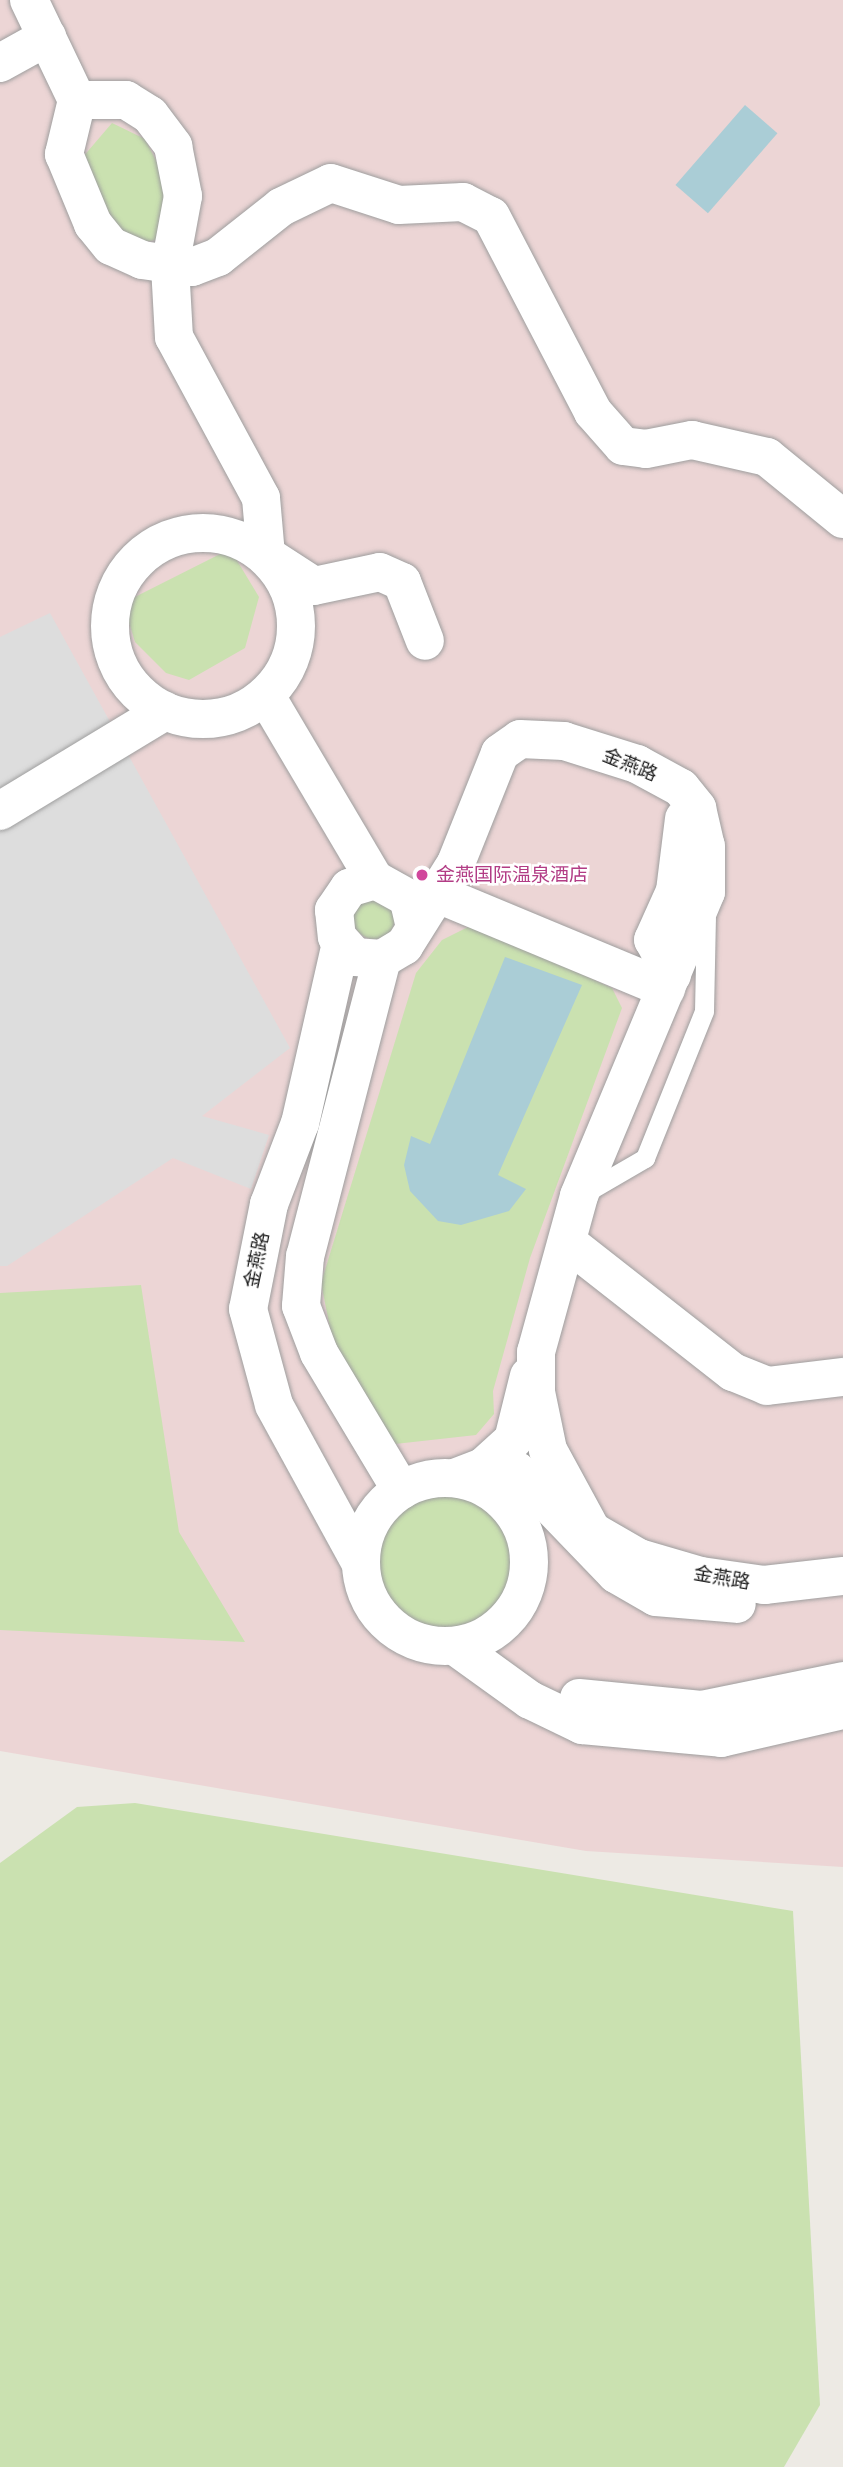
<!DOCTYPE html>
<html>
<head>
<meta charset="utf-8">
<style>
  body { margin:0 }
  #map { position:relative; width:843px; height:2467px; overflow:hidden; background:#edeae4; font-family:Rubik,"Noto Sans SC",sans-serif }
  div>[style] { position:absolute }
  .commercial>* { inset:0; background:#ecd5d5 }
  .grass>* { inset:0; background:#cae1b0 }
  .round { border-radius:50% }
  .parking>* { inset:0; background:#ddd }
  .water>* { inset:0; background:#aacdd6; transform-origin:0 0 }
  .roads { filter:drop-shadow(0 0 2px #9e9e9e) drop-shadow(0 0 2px #9e9e9e) }
  .service>* { height:19px; margin:-9.5px; padding:0 9.5px; transform-origin:9.5px; border-radius:9.5px; background:#fff }
  .minor>* { height:38px; margin:-19px; padding:0 19px; transform-origin:19px; border-radius:19px; background:#fff }
  .tertiary>* { height:38px; margin:-19px; padding:0 19px; transform-origin:19px; border-radius:19px; background:#fff }
  .tertiary>.ring { margin:-19px; padding:0; box-sizing:content-box; background:none; border:38px solid #fff; border-radius:50% }
  .dots>* { width:19px; height:19px; translate:-50% -50%; box-sizing:border-box; border:4px solid #fff; border-radius:50% }
  span { translate:-50% -50%; white-space:nowrap; text-align:center; line-height:1.15; -webkit-text-stroke:5px #fff; paint-order:stroke }
  .street-label { font-size:19px; color:#1d1d1d }
  .hotel-label { font-size:19px; color:#b23c85 }
  .left { translate:0 -50%; text-align:left }
</style>
</head>
<body>
<div id="map">
  <div class="commercial">
    <div style="clip-path:polygon(0 0,843px 0,843px 1867px,586px 1851px,0 1751px)"></div>
  </div>
  <div class="grass">
    <div style="clip-path:polygon(112px 123px,145px 139px,168px 184px,161px 239px,139px 243px,120px 231px,90px 181px,82px 158px)"></div>
    <div style="clip-path:polygon(230px 549px,259px 597px,245px 648px,189px 680px,166px 673px,135px 642px,123px 603px)"></div>
    <div class="round" style="left:353px;top:897px;width:42px;height:42px"></div>
    <div style="clip-path:polygon(472px 925px,612px 988px,622px 1008px,530px 1258px,493px 1391px,494px 1414px,476px 1435px,395px 1444px,336px 1358px,321px 1283px,416px 973px,442px 940px)"></div>
    <div style="clip-path:polygon(141px 1285px,179px 1532px,245px 1642px,0 1630px,0 1293px)"></div>
    <div class="round" style="left:373px;top:1490px;width:140px;height:140px"></div>
    <div style="clip-path:polygon(135px 1803px,793px 1911px,820px 2405px,784px 2467px,0 2467px,0 1863px,77px 1807px)"></div>
  </div>
  <div class="parking">
    <div style="clip-path:polygon(50px 613px,290px 1048px,202px 1116px,269px 1135px,251px 1189px,173px 1158px,7px 1266px,0 1266px,0 637px)"></div>
  </div>
  <div class="water">
    <div style="left:745px;top:105px;width:43px;height:106px;rotate:41deg"></div>
    <div style="clip-path:polygon(505px 957px,582px 985px,498px 1175px,526px 1189px,509px 1211px,461px 1225px,438px 1221px,410px 1191px,404px 1165px,411px 1136px,430px 1144px)"></div>
  </div>
  <div class="roads">
    <div class="service">
      <div style="left:583px;top:1194px;width:72px;rotate:-30.1deg"></div>
      <div style="left:645px;top:1158px;width:158px;rotate:-68.1deg"></div>
      <div style="left:704px;top:1011px;width:93px;rotate:-88.8deg"></div>
    </div>
    <div class="minor">
      <div style="left:0;top:63px;width:54px;rotate:-29deg"></div>
      <div style="left:77px;top:100px;width:56px;rotate:103.5deg"></div>
      <div style="left:64px;top:154px;width:76px;rotate:67.5deg"></div>
      <div style="left:93px;top:224px;width:28px;rotate:51deg"></div>
      <div style="left:111px;top:246px;width:34px;rotate:24deg"></div>
      <div style="left:142px;top:260px;width:50px;rotate:8deg"></div>
      <div style="left:192px;top:267px;width:28px;rotate:-21deg"></div>
      <div style="left:218px;top:257px;width:80px;rotate:-38.4deg"></div>
      <div style="left:281px;top:207px;width:55px;rotate:-25.6deg"></div>
      <div style="left:331px;top:183px;width:71px;rotate:17.9deg"></div>
      <div style="left:399px;top:205px;width:64px;rotate:-2.7deg"></div>
      <div style="left:463px;top:202px;width:31px;rotate:27deg"></div>
      <div style="left:491px;top:216px;width:221px;rotate:62.5deg"></div>
      <div style="left:593px;top:412px;width:45px;rotate:48.6deg"></div>
      <div style="left:623px;top:446px;width:23px;rotate:7deg"></div>
      <div style="left:646px;top:449px;width:47px;rotate:-11.1deg"></div>
      <div style="left:692px;top:440px;width:77px;rotate:12.8deg"></div>
      <div style="left:767px;top:457px;width:98px;rotate:39.2deg"></div>
      <div style="left:266px;top:555px;width:57px;rotate:32.9deg"></div>
      <div style="left:314px;top:586px;width:67px;rotate:-12deg"></div>
      <div style="left:380px;top:572px;width:24px;rotate:24deg"></div>
      <div style="left:402px;top:582px;width:63px;rotate:68.7deg"></div>
      <div style="left:0;top:811px;width:193px;rotate:-31.2deg"></div>
      <div style="left:438px;top:894px;width:247px;rotate:22.6deg"></div>
      <div style="left:567px;top:1242px;width:211px;rotate:38.1deg"></div>
      <div style="left:733px;top:1372px;width:37px;rotate:22deg"></div>
      <div style="left:767px;top:1386px;width:77px;rotate:-6.8deg"></div>
    </div>
    <div class="tertiary">
      <div style="left:29px;top:0;width:111px;rotate:64.4deg"></div>
      <div style="left:77px;top:100px;width:49px"></div>
      <div style="left:126px;top:100px;width:28px;rotate:32deg"></div>
      <div style="left:150px;top:115px;width:39px;rotate:53deg"></div>
      <div style="left:173px;top:146px;width:51px;rotate:78.7deg"></div>
      <div style="left:183px;top:196px;width:71px;rotate:100.5deg"></div>
      <div style="left:170px;top:266px;width:71px;rotate:86.8deg"></div>
      <div style="left:174px;top:337px;width:183px;rotate:61.6deg"></div>
      <div style="left:261px;top:498px;width:57px;rotate:85deg"></div>
      <div class="ring" style="left:110px;top:533px;width:148px;height:148px"></div>
      <div style="left:266px;top:696px;width:214px;rotate:59.4deg"></div>
      <div style="left:414px;top:923px;width:26px;rotate:-103deg"></div>
      <div style="left:408px;top:898px;width:38px;rotate:-151deg"></div>
      <div style="left:375px;top:880px;width:27px;rotate:163deg"></div>
      <div style="left:349px;top:888px;width:27px;rotate:124deg"></div>
      <div style="left:334px;top:910px;width:27px;rotate:84deg"></div>
      <div style="left:337px;top:937px;width:27px;rotate:48deg"></div>
      <div style="left:355px;top:957px;width:27px;rotate:4deg"></div>
      <div style="left:382px;top:959px;width:26px;rotate:-31deg"></div>
      <div style="left:404px;top:946px;width:98px;rotate:-57.9deg"></div>
      <div style="left:456px;top:863px;width:118px;rotate:-68.2deg"></div>
      <div style="left:500px;top:753px;width:24px;rotate:-35deg"></div>
      <div style="left:520px;top:739px;width:44px;rotate:2.6deg"></div>
      <div style="left:564px;top:741px;width:77px;rotate:17.5deg"></div>
      <div style="left:637px;top:764px;width:50px;rotate:28.6deg"></div>
      <div style="left:681px;top:788px;width:26px;rotate:51deg"></div>
      <div style="left:697px;top:808px;width:39px;rotate:77deg"></div>
      <div style="left:706px;top:846px;width:46px;rotate:90deg"></div>
      <div style="left:706px;top:892px;width:329px;rotate:112.7deg"></div>
      <div style="left:579px;top:1196px;width:162px;rotate:105.4deg"></div>
      <div style="left:536px;top:1352px;width:40px;rotate:90deg"></div>
      <div style="left:536px;top:1392px;width:59px;rotate:78.3deg"></div>
      <div style="left:548px;top:1450px;width:92px;rotate:61.5deg"></div>
      <div style="left:592px;top:1531px;width:54px;rotate:29.9deg"></div>
      <div style="left:639px;top:1558px;width:65px;rotate:16.2deg"></div>
      <div style="left:701px;top:1576px;width:64px;rotate:8.1deg"></div>
      <div style="left:764px;top:1585px;width:80px;rotate:-6.5deg"></div>
      <div style="left:341px;top:943px;width:185px;rotate:102.8deg"></div>
      <div style="left:300px;top:1123px;width:87px;rotate:110.9deg"></div>
      <div style="left:269px;top:1204px;width:107px;rotate:101.3deg"></div>
      <div style="left:248px;top:1309px;width:99px;rotate:74.8deg"></div>
      <div style="left:274px;top:1405px;width:179px;rotate:61.3deg"></div>
      <div style="left:382px;top:959px;width:307px;rotate:104.5deg"></div>
      <div style="left:305px;top:1256px;width:50px;rotate:94.6deg"></div>
      <div style="left:301px;top:1306px;width:50px;rotate:69deg"></div>
      <div style="left:319px;top:1353px;width:160px;rotate:59.1deg"></div>
      <div style="left:672px;top:975px;width:40px;rotate:-118deg"></div>
      <div style="left:653px;top:940px;width:54px;rotate:-65.8deg"></div>
      <div style="left:675px;top:891px;width:73px;rotate:-82.9deg"></div>
      <div style="left:483px;top:1467px;width:40px;rotate:-42deg"></div>
      <div style="left:513px;top:1440px;width:66px;rotate:-76deg"></div>
      <div style="left:457px;top:1477px;width:28px;rotate:-21deg"></div>
      <div style="left:483px;top:1467px;width:34px;rotate:7deg"></div>
      <div style="left:517px;top:1471px;width:143px;rotate:46.1deg"></div>
      <div style="left:616px;top:1574px;width:46px;rotate:29.9deg"></div>
      <div style="left:656px;top:1597px;width:81px;rotate:4.9deg"></div>
      <div class="ring" style="left:361px;top:1478px;width:130px;height:130px"></div>
      <div style="left:455px;top:1646px;width:92px;rotate:35.8deg"></div>
      <div style="left:530px;top:1700px;width:58px;rotate:25.7deg"></div>
      <div style="left:582px;top:1725px;width:140px;rotate:5.3deg"></div>
      <div style="left:721px;top:1738px;width:125px;rotate:-12.9deg"></div>
      <div style="left:579px;top:1698px;width:123px;rotate:5.6deg"></div>
      <div style="left:701px;top:1710px;width:145px;rotate:-11.5deg"></div>
    </div>
  </div>
  <div class="dots">
    <div style="left:422px;top:875px;background:#d1479c"></div>
  </div>
  <div class="street-label">
    <span style="left:630px;top:765px;rotate:22deg">金燕路</span>
    <span style="left:257px;top:1260px;rotate:-78deg">金燕路</span>
    <span style="left:722px;top:1578px;rotate:10deg">金燕路</span>
  </div>
  <div class="hotel-label">
    <span class="left" style="left:436px;top:875px">金燕国际温泉酒店</span>
  </div>
</div>
</body>
</html>
